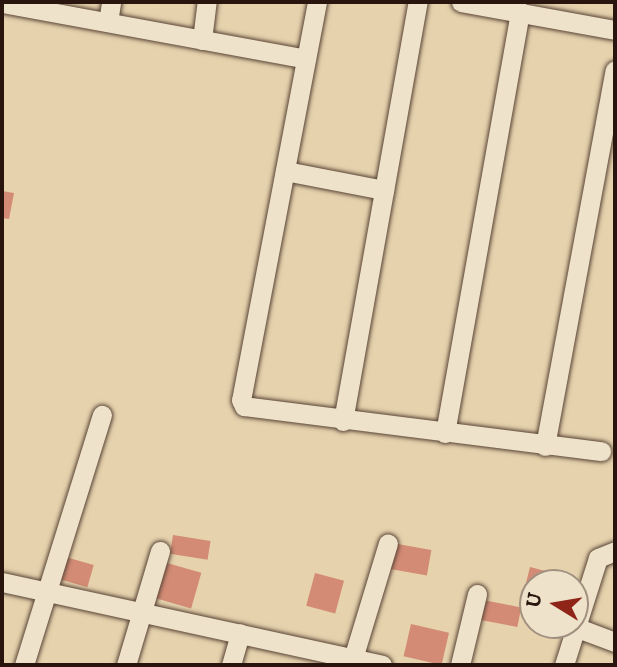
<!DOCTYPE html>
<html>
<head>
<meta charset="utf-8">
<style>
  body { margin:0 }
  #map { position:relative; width:617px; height:667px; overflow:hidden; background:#e6d2ad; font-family:"IM FELL DW Pica",serif }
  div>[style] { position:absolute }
  .building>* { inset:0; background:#d38b75; transform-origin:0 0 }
  .roads { filter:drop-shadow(0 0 2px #584436) drop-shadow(0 0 2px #584436) }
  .minor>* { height:19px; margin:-9.5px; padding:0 9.5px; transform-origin:9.5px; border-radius:9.5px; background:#efe2ca }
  span { translate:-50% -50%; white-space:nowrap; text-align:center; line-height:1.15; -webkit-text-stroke:6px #efe2ca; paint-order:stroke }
  .frame { position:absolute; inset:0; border:4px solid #29150e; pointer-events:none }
  .north { position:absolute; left:519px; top:569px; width:70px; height:70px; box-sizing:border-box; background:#efe2ca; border:2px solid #a0907f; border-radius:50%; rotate:281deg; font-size:19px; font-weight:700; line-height:28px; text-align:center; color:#29150e }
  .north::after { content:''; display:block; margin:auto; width:24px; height:32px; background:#8f2418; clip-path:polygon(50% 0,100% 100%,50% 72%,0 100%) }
</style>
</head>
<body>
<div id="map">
  <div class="building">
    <div style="clip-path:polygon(2px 191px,14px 193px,9px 219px,2px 218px)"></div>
    <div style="left:173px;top:535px;width:38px;height:19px;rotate:9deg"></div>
    <div style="left:392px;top:543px;width:40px;height:26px;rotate:10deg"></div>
    <div style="left:62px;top:556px;width:33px;height:23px;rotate:16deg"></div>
    <div style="left:160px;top:561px;width:43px;height:37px;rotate:16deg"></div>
    <div style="clip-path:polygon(530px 567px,564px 576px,562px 583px,533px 583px,533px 597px,523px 595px)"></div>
    <div style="left:315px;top:573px;width:30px;height:34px;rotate:15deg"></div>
    <div style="left:478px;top:599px;width:44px;height:20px;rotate:11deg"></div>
    <div style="left:411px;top:624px;width:39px;height:33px;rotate:13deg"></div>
  </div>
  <div class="roads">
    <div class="minor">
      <div style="left:317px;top:2px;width:405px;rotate:100.8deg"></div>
      <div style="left:241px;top:400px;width:7px;rotate:63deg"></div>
      <div style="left:244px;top:406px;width:360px;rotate:7.2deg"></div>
      <div style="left:461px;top:2px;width:157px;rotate:10.3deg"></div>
      <div style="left:2px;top:3px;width:309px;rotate:10.4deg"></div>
      <div style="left:108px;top:22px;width:20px;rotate:-81deg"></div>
      <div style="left:202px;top:40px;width:38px;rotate:-83deg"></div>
      <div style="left:285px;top:171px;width:101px;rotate:10.9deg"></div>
      <div style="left:343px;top:421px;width:426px;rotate:-79.9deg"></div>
      <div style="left:445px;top:433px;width:428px;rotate:-79.9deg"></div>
      <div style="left:545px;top:446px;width:382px;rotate:-79.5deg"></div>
      <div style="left:2px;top:582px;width:389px;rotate:12.3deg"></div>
      <div style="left:575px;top:627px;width:43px;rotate:20.6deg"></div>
      <div style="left:24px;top:665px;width:262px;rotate:-72.7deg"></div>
      <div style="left:126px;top:665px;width:119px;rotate:-73.4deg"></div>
      <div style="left:231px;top:665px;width:33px;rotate:-74deg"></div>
      <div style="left:351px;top:665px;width:127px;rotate:-73.1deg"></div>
      <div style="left:460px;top:665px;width:73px;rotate:-76.5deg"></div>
      <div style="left:564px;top:665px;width:112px;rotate:-72.4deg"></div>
      <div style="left:598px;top:558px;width:18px;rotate:-22deg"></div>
    </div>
  </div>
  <div class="frame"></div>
  <div class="north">U</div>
</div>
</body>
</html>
